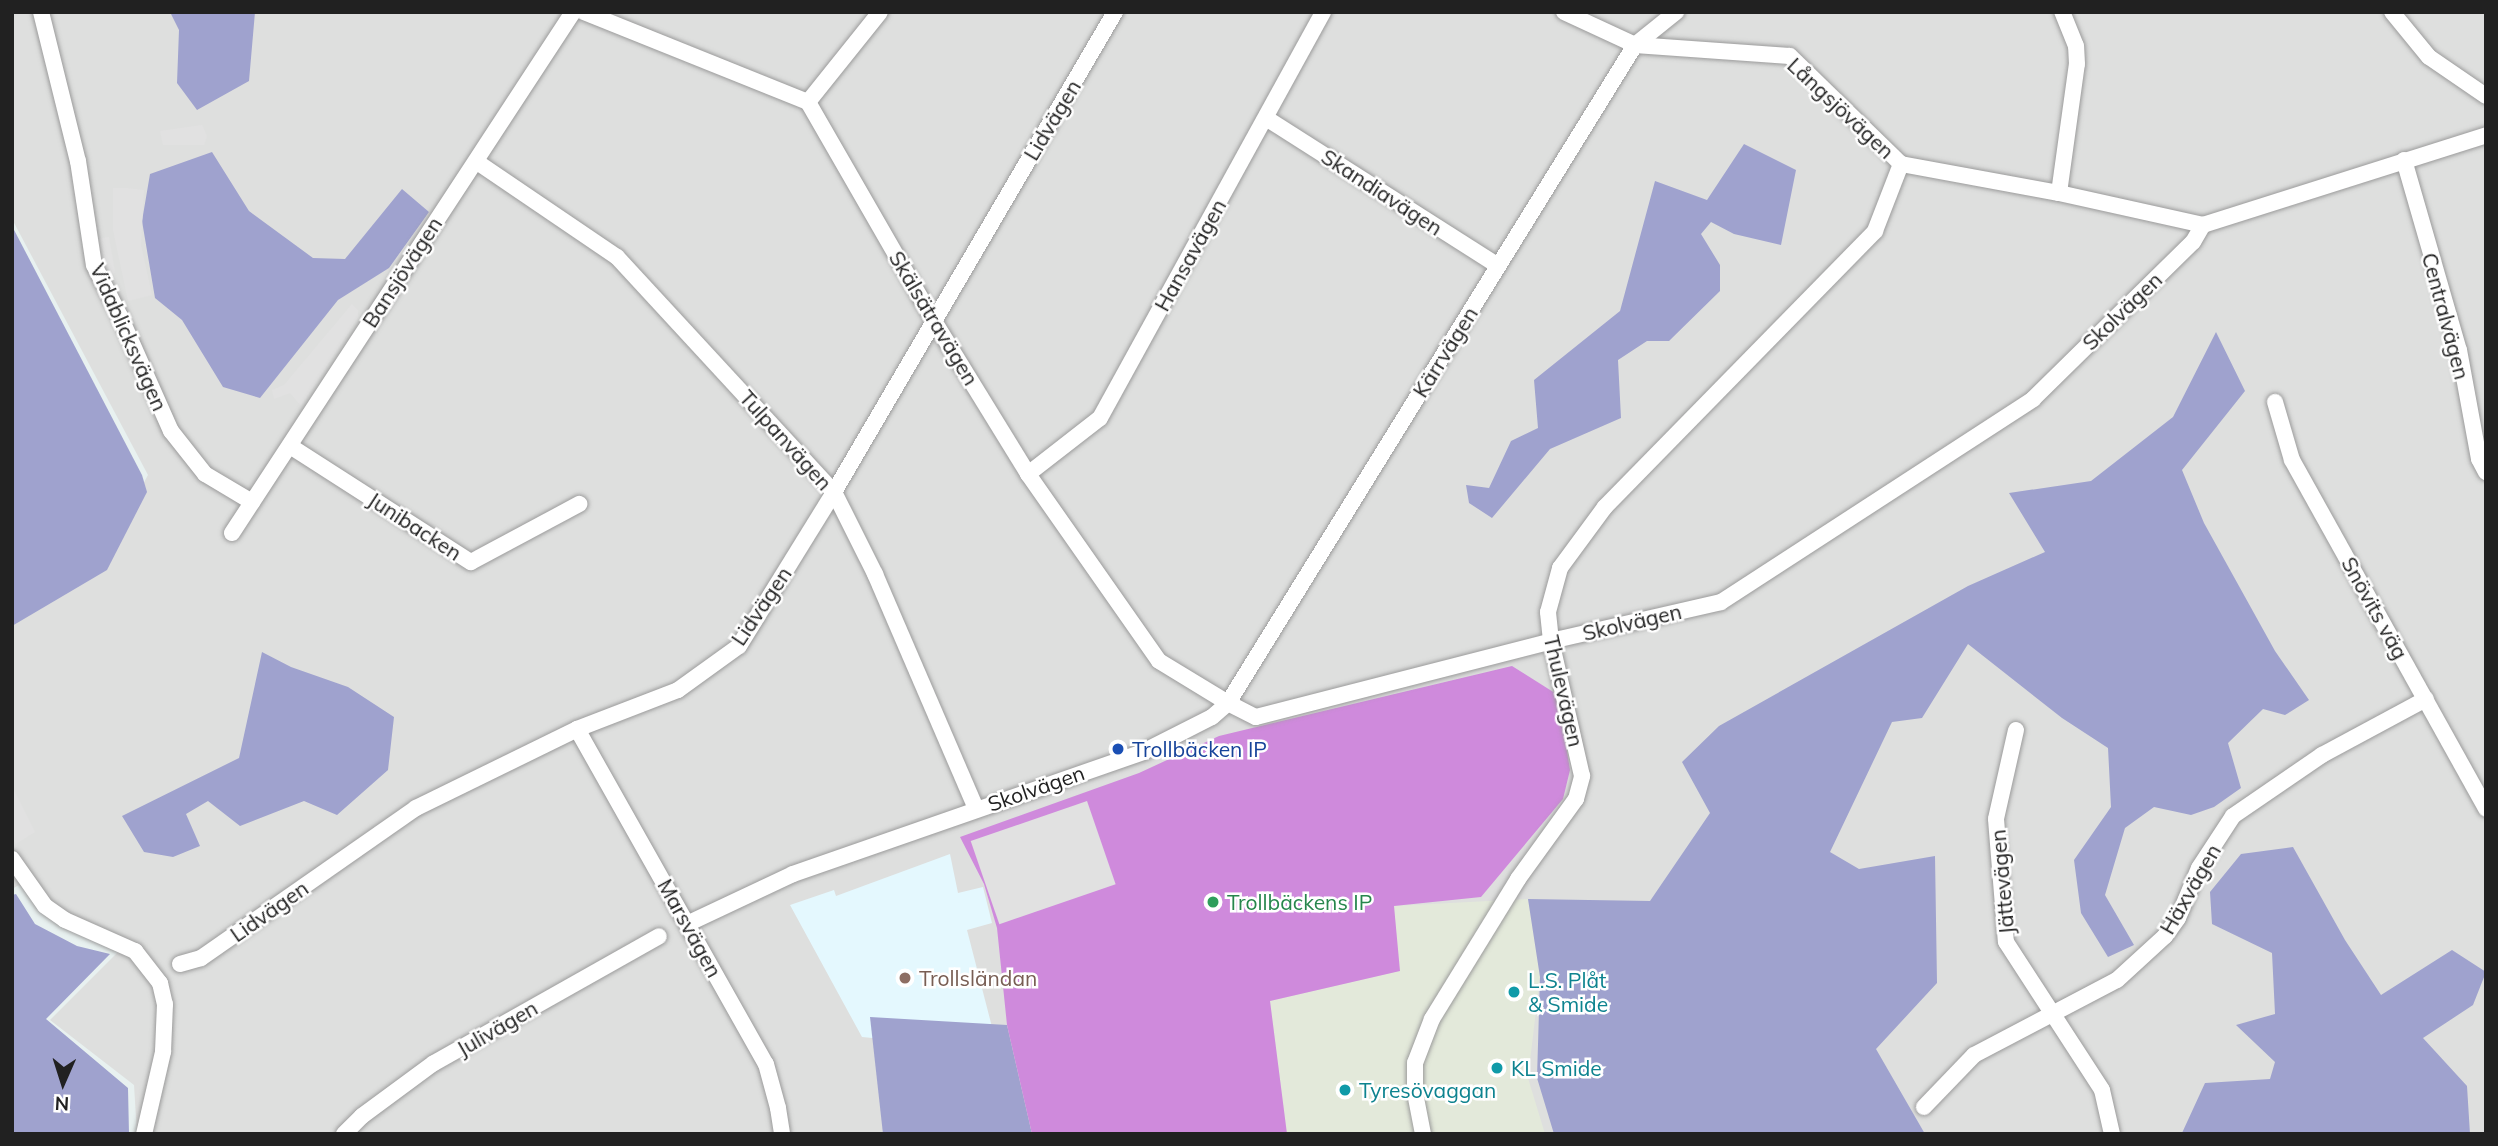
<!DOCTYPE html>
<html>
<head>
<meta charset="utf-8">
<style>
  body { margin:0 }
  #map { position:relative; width:2498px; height:1146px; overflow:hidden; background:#e8f1f0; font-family:Mulish,sans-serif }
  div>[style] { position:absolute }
  .residential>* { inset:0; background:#dedfde }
  .industrial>* { inset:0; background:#e3e9da }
  .education>* { inset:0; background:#e4f8fe }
  .forest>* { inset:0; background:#9fa2ce }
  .pitch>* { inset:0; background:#cf8adc }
  .parking>* { inset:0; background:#e1e1e1; transform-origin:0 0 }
  .roads { filter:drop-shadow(0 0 2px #9b9b9b) drop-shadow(0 0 2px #9b9b9b) }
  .street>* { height:16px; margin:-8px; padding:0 8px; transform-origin:8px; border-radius:8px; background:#fff }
  .dots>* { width:19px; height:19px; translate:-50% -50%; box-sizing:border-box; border:4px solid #fff; border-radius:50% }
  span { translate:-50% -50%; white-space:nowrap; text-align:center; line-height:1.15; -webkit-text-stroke:5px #fff; paint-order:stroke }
  .street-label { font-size:21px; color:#212121 }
  .transit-label { font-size:21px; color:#164399 }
  .left { translate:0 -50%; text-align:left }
  .leisure-label { font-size:21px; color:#27864d }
  .education-label { font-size:21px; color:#785e54 }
  .culture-label { font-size:21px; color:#0d838f }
  .frame { position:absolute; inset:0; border:14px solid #212121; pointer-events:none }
  .north { position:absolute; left:28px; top:1048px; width:70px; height:70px; -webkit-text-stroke:5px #fff; paint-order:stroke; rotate:183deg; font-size:19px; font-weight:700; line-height:28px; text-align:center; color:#212121 }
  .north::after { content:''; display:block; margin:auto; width:24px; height:32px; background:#212121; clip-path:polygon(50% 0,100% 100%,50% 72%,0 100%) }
</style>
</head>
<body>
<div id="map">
  <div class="residential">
    <div style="clip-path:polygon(12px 12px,2486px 12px,2486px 1134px,137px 1134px,134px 1085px,50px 1020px,118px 952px,19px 885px,12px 889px,12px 613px,105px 554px,148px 475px,12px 219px)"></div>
  </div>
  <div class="industrial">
    <div style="clip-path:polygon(1528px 899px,1540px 977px,1528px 1078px,1545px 1134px,1287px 1134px,1270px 1001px,1399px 971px,1394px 906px)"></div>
  </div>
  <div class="education">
    <div style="clip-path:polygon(950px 854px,958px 893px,983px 887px,992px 923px,967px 930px,992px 1027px,936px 1044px,862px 1037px,790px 905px,834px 890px,836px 896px)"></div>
  </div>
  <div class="forest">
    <div style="clip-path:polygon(170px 12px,255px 12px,249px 81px,197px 110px,177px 83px,179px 30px)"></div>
    <div style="clip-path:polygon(1744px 144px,1796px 170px,1781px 245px,1734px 234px,1711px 222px,1701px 234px,1720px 265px,1720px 291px,1669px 341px,1647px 341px,1618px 360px,1621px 418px,1550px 449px,1492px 518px,1469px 503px,1466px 485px,1489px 488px,1511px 441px,1538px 428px,1534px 380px,1620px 311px,1655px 181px,1707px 200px)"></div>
    <div style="clip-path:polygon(212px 152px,249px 211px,313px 258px,345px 259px,402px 189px,429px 212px,389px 268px,338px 300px,260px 398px,223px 387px,182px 320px,155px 298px,142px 221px,150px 174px)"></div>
    <div style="clip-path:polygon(12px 226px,142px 475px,147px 492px,107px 570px,12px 626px)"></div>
    <div style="clip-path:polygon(2216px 332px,2245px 391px,2182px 470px,2204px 523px,2275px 651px,2309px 700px,2285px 715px,2263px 709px,2228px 743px,2241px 788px,2214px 807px,2191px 815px,2154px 807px,2125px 828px,2105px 895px,2134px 945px,2108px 957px,2081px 913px,2074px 860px,2111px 807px,2108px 748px,2062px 718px,1968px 644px,1922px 718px,1892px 722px,1830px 852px,1859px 869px,1935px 856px,1937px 983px,1876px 1049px,1925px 1134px,1554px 1134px,1537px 1078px,1540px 977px,1528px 899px,1650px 901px,1710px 813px,1682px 762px,1719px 726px,1968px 586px,2045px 552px,2009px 493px,2091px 481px,2173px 417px)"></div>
    <div style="clip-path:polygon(262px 652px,291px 667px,348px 687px,394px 717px,388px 770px,337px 815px,304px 801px,240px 826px,208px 801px,186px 814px,200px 846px,173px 857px,144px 852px,122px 816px,239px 758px)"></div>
    <div style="clip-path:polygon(2293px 847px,2345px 940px,2381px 995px,2452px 950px,2486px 972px,2473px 1005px,2423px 1038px,2467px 1086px,2470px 1134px,2182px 1133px,2205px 1083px,2270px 1079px,2275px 1062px,2236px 1025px,2275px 1014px,2272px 953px,2212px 924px,2210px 892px,2241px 854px)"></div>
    <div style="clip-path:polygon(16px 894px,35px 924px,77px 946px,110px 954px,46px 1019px,128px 1088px,129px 1134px,12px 1134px,12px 895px)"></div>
    <div style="clip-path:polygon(870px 1017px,1007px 1025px,1032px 1134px,883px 1134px)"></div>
  </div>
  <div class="pitch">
    <div style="clip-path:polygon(1512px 666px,1558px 695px,1570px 770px,1563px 799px,1481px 897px,1394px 906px,1400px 971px,1270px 1001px,1287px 1134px,1032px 1134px,1007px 1025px,997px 928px,984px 884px,960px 837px,1139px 773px,1219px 736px)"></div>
  </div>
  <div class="parking">
    <div style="clip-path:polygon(202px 125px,207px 136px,204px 145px,163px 145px,160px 131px)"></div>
    <div style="clip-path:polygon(126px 188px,144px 190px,141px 245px,152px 295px,128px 301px,113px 230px,113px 188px)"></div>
    <div style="clip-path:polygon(109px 237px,115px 272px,104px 284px,90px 240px)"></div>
    <div style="clip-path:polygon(352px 304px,358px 310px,358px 318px,301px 406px,290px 393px,274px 399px,272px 390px,284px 385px)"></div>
    <div style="clip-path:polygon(12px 786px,35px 832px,16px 844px,12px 838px)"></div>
    <div style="left:1087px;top:801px;width:88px;height:123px;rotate:71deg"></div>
  </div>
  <div class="roads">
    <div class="street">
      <div style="left:41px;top:12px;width:154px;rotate:76.1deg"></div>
      <div style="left:78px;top:161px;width:105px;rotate:81.3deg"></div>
      <div style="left:94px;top:265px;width:57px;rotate:63deg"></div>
      <div style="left:120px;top:316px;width:126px;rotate:66.1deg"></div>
      <div style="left:171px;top:431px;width:55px;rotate:51.7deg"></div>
      <div style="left:205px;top:474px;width:55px;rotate:30.8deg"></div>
      <div style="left:584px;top:12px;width:241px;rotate:21.9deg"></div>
      <div style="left:808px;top:102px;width:253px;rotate:60.1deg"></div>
      <div style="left:934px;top:321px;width:180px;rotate:58.4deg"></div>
      <div style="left:1028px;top:474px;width:228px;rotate:55deg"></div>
      <div style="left:1159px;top:661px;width:81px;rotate:31.3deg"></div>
      <div style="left:1228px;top:703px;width:31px;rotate:27deg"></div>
      <div style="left:1256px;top:717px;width:305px;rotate:-14.4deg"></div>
      <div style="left:1551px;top:641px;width:174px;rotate:-12.9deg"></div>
      <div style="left:1721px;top:602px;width:372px;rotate:-33deg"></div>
      <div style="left:2033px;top:399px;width:224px;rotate:-44.5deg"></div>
      <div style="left:2193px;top:242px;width:20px;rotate:-60deg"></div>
      <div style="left:2203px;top:225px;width:297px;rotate:-17.6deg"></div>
      <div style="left:1564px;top:12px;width:78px;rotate:24.9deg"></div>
      <div style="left:1635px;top:45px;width:155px;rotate:4.1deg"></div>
      <div style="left:1790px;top:56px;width:155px;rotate:44.2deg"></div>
      <div style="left:1901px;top:164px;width:161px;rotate:10.4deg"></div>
      <div style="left:2059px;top:193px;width:148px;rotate:12.5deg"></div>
      <div style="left:2392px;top:12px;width:58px;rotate:50.6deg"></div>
      <div style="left:2429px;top:57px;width:69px;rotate:34.4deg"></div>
      <div style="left:808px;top:102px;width:115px;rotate:-51.3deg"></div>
      <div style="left:1266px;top:118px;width:275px;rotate:32.5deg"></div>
      <div style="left:2404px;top:160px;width:198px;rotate:73.9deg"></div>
      <div style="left:2459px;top:350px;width:111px;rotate:79.6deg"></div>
      <div style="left:2479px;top:459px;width:15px;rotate:62deg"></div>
      <div style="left:477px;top:162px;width:169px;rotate:34.2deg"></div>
      <div style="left:617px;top:257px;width:320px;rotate:47.3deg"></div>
      <div style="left:834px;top:492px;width:92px;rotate:63.4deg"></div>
      <div style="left:875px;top:574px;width:256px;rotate:66.7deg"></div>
      <div style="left:2059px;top:193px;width:130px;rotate:-82.1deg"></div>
      <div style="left:2077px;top:64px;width:18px;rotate:-93deg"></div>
      <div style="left:2076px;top:46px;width:37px;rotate:-112deg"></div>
      <div style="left:2275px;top:402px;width:60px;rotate:73.7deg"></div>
      <div style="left:2292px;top:460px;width:399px;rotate:60.9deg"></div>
      <div style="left:290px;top:446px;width:215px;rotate:32.7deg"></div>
      <div style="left:471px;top:562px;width:123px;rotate:-28.2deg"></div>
      <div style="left:1028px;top:474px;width:91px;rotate:-37.9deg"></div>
      <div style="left:1100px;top:418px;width:463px;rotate:-61.2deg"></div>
      <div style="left:232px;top:533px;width:623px;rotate:-56.79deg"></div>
      <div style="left:577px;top:729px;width:385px;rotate:60.6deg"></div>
      <div style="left:766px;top:1064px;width:46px;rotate:74.7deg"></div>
      <div style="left:778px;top:1108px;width:26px;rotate:81deg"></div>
      <div style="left:2016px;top:730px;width:91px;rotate:102.7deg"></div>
      <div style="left:1996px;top:819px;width:123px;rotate:85.4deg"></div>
      <div style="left:2006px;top:942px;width:176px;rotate:57deg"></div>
      <div style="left:2102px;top:1090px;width:45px;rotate:77.2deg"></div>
      <div style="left:12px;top:859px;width:57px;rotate:54.9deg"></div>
      <div style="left:45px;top:906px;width:24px;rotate:35deg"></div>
      <div style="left:65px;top:920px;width:77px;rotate:23.9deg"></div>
      <div style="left:135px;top:951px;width:41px;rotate:52deg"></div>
      <div style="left:160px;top:983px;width:22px;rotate:77deg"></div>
      <div style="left:165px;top:1004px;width:48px;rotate:92.4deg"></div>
      <div style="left:163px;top:1052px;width:84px;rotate:103deg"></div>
      <div style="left:689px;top:923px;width:115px;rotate:-25.2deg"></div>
      <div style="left:793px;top:874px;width:371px;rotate:-19.2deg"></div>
      <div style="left:1143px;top:752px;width:77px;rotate:-26.9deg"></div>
      <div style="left:1212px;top:717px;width:21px;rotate:-41deg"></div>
      <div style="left:1228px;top:703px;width:774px;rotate:-58.26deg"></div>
      <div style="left:1635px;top:45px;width:53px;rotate:-38.8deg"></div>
      <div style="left:180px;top:964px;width:22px;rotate:-16deg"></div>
      <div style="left:201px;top:958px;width:262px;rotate:-34.9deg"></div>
      <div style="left:416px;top:808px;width:179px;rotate:-26.1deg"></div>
      <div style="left:577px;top:729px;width:108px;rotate:-21.1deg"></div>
      <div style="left:678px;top:690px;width:75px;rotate:-35.8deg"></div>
      <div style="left:739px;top:646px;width:181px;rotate:-58.3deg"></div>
      <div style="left:834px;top:492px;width:556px;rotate:-59.65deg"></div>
      <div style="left:1924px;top:1107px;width:72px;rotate:-46.1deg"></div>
      <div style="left:1974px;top:1055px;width:161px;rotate:-27.7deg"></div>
      <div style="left:2117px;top:980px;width:65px;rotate:-42.5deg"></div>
      <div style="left:2165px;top:936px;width:22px;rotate:-54deg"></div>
      <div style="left:2178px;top:918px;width:54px;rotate:-67.2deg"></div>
      <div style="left:2199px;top:868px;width:62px;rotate:-56.8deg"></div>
      <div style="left:2233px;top:816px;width:108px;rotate:-34.4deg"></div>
      <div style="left:2322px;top:755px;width:118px;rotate:-28.3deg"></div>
      <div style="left:344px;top:1134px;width:25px;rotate:-45deg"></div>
      <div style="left:362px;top:1116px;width:89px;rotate:-36.4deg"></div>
      <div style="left:434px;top:1063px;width:258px;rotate:-29.4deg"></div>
      <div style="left:1423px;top:1134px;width:42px;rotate:-101deg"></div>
      <div style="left:1415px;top:1093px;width:30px;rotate:-90deg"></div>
      <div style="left:1415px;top:1063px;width:47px;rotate:-68.9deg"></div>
      <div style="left:1432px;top:1019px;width:164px;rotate:-58.4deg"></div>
      <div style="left:1518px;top:879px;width:99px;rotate:-54.1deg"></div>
      <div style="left:1576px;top:799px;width:24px;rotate:-75deg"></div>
      <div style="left:1582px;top:776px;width:139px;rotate:-102.9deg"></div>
      <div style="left:1551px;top:641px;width:29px;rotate:-96deg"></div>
      <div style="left:1548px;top:612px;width:46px;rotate:-74.7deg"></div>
      <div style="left:1560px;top:568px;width:76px;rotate:-53.6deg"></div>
      <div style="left:1605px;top:507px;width:386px;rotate:-45.6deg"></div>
      <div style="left:1875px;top:231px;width:72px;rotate:-68.8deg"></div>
    </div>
  </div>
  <div class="dots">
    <div style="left:1118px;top:749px;background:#1a4fb4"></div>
    <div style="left:1213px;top:902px;background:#2e9e5b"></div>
    <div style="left:905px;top:978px;background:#8d6e63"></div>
    <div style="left:1514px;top:992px;background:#0f9aa8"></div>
    <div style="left:1497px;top:1068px;background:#0f9aa8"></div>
    <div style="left:1345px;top:1090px;background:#0f9aa8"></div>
  </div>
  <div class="street-label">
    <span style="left:1841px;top:108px;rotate:43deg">Långsjövägen</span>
    <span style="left:1052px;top:120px;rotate:-59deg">Lidvägen</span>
    <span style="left:1382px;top:192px;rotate:33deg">Skandiavägen</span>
    <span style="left:1190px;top:255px;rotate:-61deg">Hansavägen</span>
    <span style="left:402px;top:272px;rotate:-57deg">Bansjövägen</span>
    <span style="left:2122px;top:311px;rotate:-44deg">Skolvägen</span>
    <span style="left:2446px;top:316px;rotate:75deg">Centralvägen</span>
    <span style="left:934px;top:318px;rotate:59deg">Skälsätravägen</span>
    <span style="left:129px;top:337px;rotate:66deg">Vidablicksvägen</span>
    <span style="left:1445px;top:352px;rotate:-58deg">Kärrvägen</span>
    <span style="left:786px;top:440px;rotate:48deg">Tulpanvägen</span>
    <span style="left:415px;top:526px;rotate:33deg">Junibacken</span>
    <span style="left:761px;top:606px;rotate:-56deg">Lidvägen</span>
    <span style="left:2375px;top:608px;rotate:61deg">Snövits väg</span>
    <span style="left:1632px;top:622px;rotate:-13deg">Skolvägen</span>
    <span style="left:1564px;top:691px;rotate:77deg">Thulevägen</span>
    <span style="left:1036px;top:788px;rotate:-19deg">Skolvägen</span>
    <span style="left:2002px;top:882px;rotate:-95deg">Jättevägen</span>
    <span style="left:2190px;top:889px;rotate:-60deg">Häxvägen</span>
    <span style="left:269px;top:911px;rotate:-35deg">Lidvägen</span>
    <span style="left:690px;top:928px;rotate:61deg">Marsvägen</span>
    <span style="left:497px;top:1028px;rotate:-30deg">Julivägen</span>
  </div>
  <div class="transit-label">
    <span class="left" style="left:1132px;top:749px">Trollbäcken IP</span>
  </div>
  <div class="leisure-label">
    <span class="left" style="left:1227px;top:902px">Trollbäckens IP</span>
  </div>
  <div class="education-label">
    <span class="left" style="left:919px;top:978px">Trollsländan</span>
  </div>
  <div class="culture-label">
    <span class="left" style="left:1528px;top:992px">L.S. Plåt<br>&amp; Smide</span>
    <span class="left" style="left:1511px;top:1068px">KL Smide</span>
    <span class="left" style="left:1359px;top:1090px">Tyresövaggan</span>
  </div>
  <div class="frame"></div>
  <div class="north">N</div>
</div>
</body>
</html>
